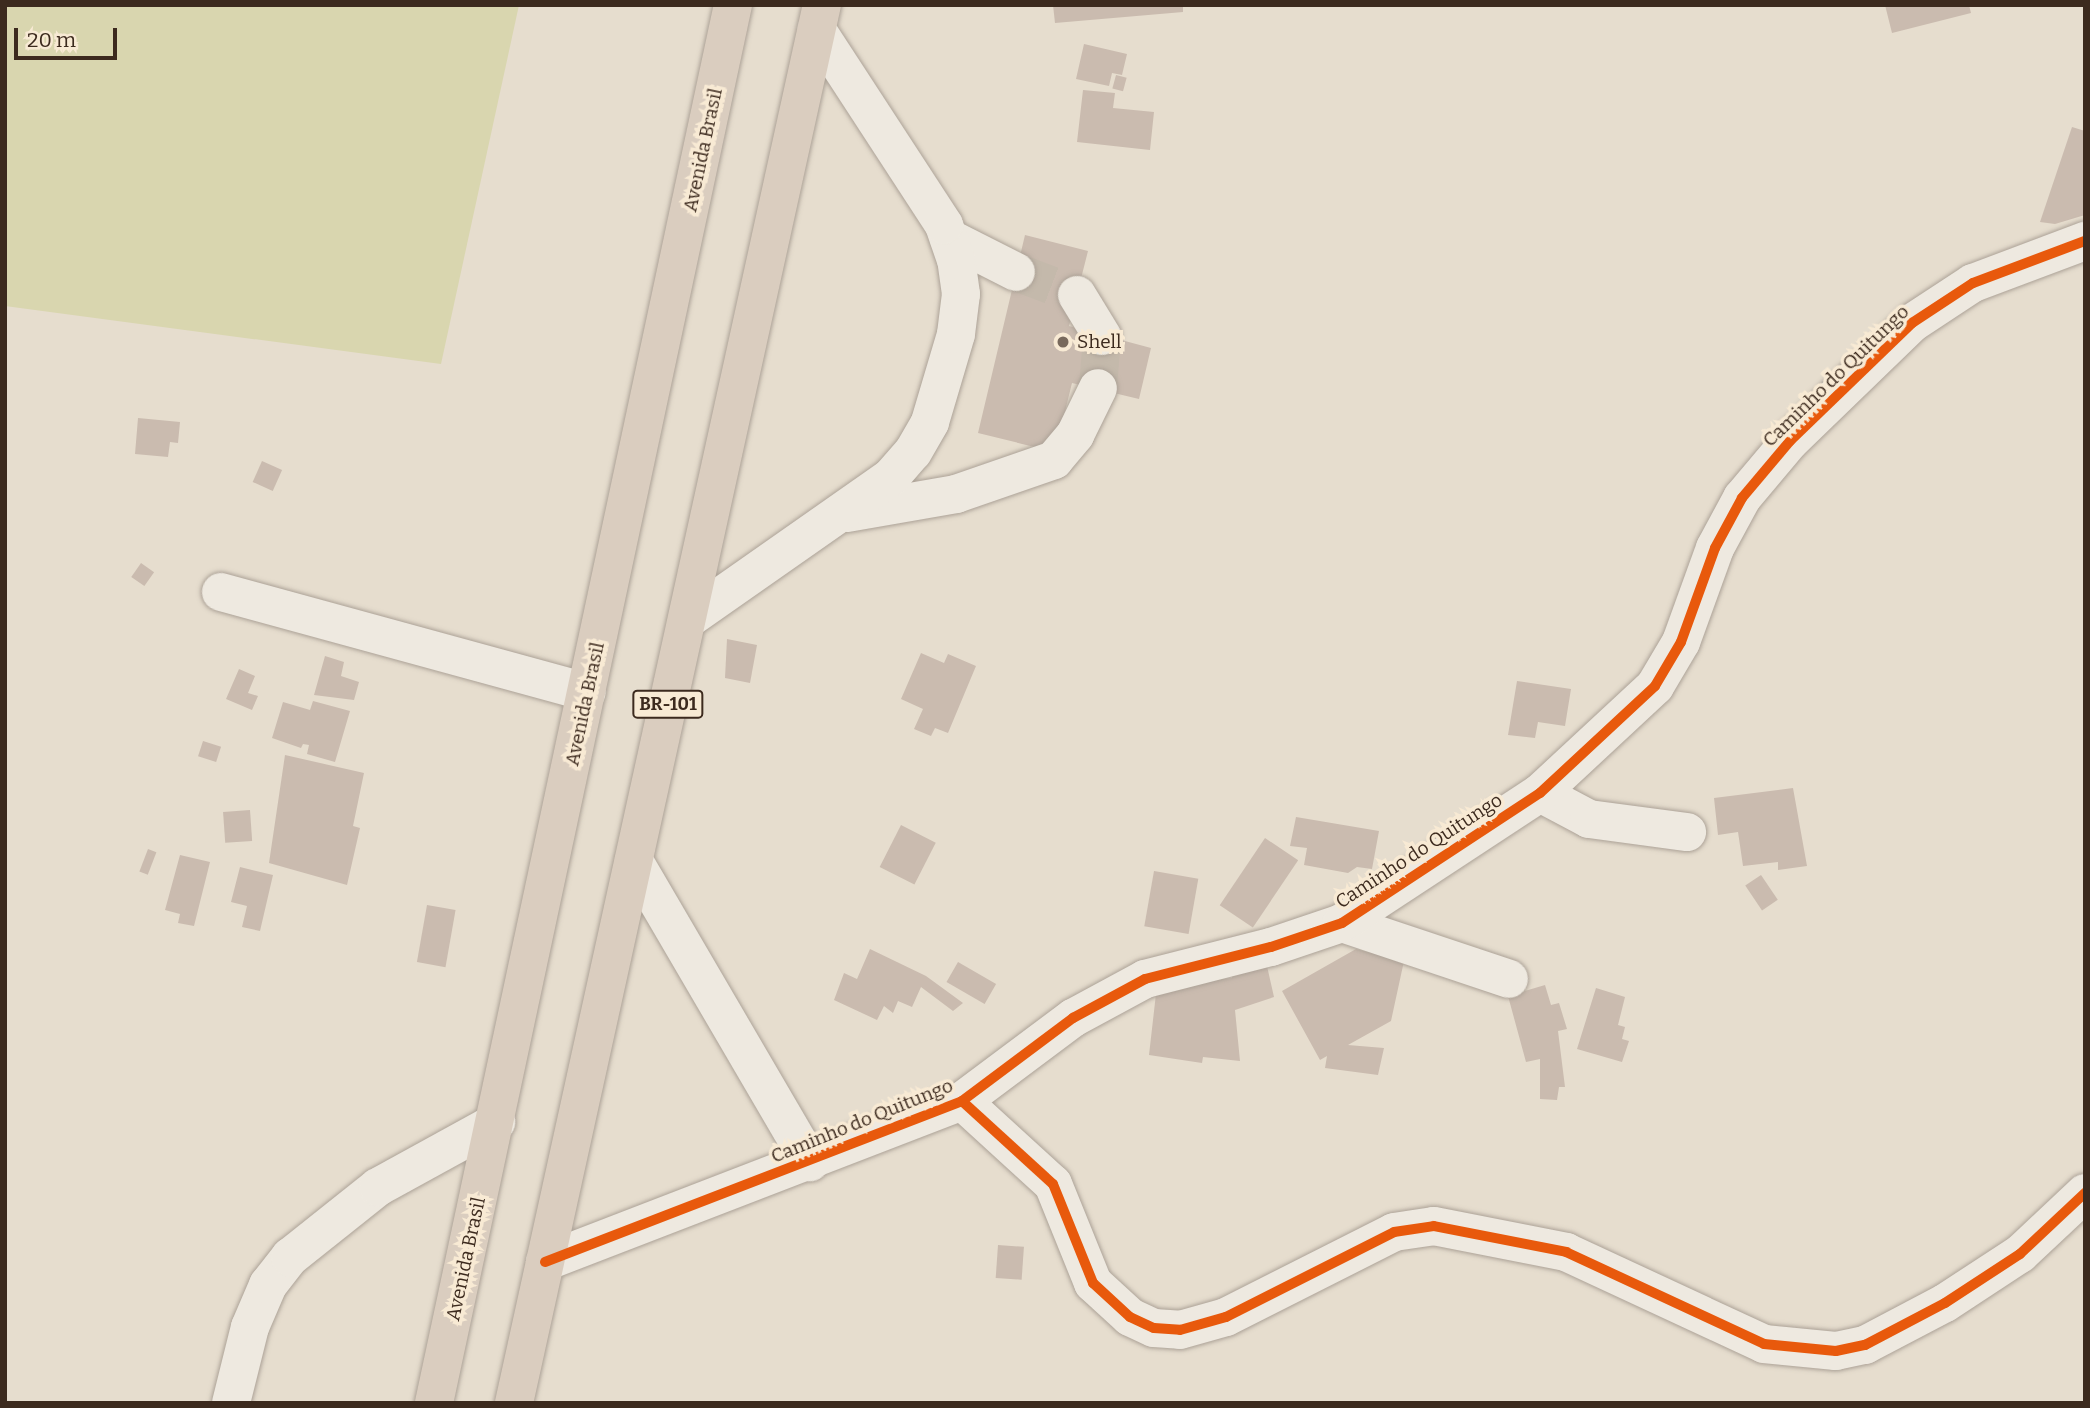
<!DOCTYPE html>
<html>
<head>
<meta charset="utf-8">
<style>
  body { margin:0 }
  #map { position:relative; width:2090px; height:1408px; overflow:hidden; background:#e6ddce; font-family:Bitter,serif }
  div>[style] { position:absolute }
  .green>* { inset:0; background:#d9d6af }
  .building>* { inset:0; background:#cabbaf; transform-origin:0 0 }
  .minor-tunnel>* { height:38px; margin-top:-19px; transform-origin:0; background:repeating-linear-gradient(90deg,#c4b9ab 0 38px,transparent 0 57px) }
  .roads { filter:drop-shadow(0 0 2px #aca297) drop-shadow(0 0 2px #aca297) }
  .minor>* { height:38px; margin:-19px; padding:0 19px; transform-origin:19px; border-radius:19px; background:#eee9e0 }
  .highway>* { height:38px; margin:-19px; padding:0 19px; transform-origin:19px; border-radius:19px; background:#dacdbf }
  .cycleway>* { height:10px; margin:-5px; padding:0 5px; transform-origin:5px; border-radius:5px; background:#e8590c }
  .dots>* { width:19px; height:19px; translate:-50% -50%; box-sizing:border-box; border:4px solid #f8ead4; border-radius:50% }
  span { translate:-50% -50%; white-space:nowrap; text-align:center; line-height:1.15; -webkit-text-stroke:7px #f8ead4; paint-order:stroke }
  .shield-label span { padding:2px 5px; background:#f8ead4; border:2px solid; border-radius:5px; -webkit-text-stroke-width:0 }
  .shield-label { font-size:18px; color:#3c2a1e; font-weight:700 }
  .street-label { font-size:19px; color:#3c2a1e }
  .poi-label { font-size:19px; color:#3c2a1e }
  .left { translate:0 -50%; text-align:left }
  .frame { position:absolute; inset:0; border:7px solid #3c2a1e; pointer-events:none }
  .scale { position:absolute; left:14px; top:28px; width:103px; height:32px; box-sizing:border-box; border:4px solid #3c2a1e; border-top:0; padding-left:9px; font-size:21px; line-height:24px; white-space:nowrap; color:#3c2a1e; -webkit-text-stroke:5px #f8ead4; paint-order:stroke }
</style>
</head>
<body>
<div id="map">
  <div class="green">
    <div style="clip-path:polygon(5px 5px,519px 5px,441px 364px,5px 306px)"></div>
  </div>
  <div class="building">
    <div style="clip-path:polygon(1053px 5px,1183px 5px,1183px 12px,1055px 23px)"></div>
    <div style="clip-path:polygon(1885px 5px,1969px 5px,1971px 13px,1892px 33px)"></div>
    <div style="clip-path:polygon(1084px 44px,1127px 54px,1122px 75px,1112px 73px,1109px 86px,1076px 79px)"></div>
    <div style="left:1116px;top:75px;width:11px;height:14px;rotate:15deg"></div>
    <div style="clip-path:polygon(1083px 90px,1115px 93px,1113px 108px,1154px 112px,1150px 150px,1077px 142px)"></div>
    <div style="clip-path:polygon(2072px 127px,2085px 131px,2085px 215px,2055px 224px,2040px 222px)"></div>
    <div style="clip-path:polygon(1025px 235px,1088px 251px,1069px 326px,1151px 348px,1139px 399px,1072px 383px,1055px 452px,978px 433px)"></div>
    <div style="clip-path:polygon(138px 418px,180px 422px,178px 443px,170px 442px,168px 457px,135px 454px)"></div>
    <div style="left:262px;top:461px;width:22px;height:23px;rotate:24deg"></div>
    <div style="left:141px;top:563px;width:16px;height:17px;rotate:35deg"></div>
    <div style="clip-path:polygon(727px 639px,757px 645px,750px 683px,725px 678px)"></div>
    <div style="clip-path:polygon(921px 653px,944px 663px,948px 654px,976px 666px,948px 733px,935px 728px,931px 736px,914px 729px,923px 709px,901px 699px)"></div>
    <div style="clip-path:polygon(325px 656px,344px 662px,341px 676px,359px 682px,354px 700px,314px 695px)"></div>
    <div style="clip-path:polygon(239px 669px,255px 676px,248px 693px,258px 696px,252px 710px,226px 699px)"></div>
    <div style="clip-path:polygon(1517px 681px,1571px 689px,1565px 726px,1538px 722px,1535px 738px,1508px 735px)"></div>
    <div style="clip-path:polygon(313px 701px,350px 711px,335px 762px,307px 754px,309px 745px,303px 744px,301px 748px,272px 738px,283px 702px,310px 710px)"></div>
    <div style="left:203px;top:741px;width:19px;height:16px;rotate:18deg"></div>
    <div style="clip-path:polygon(285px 755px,364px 773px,353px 826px,360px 828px,347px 885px,269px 863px)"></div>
    <div style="clip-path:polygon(1793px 788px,1807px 866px,1778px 870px,1778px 862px,1743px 866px,1738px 832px,1718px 835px,1714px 798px)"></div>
    <div style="left:250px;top:810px;width:31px;height:27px;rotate:86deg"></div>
    <div style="clip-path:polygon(1296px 817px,1379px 831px,1372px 869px,1357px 867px,1348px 873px,1304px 865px,1307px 848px,1290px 846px)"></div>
    <div style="left:901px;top:825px;width:39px;height:47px;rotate:27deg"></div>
    <div style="left:1265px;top:838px;width:40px;height:81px;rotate:34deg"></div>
    <div style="left:148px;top:849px;width:9px;height:24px;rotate:21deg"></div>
    <div style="clip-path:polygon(180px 855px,210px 862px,194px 926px,178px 923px,180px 914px,165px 910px)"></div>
    <div style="clip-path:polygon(240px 867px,273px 875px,260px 931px,242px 927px,247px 906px,231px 902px)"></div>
    <div style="left:1154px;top:871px;width:45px;height:56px;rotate:10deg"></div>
    <div style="left:1761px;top:875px;width:30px;height:19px;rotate:56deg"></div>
    <div style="left:427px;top:905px;width:29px;height:58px;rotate:10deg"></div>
    <div style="clip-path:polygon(870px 949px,926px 976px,963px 1003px,953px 1011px,921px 987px,912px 1007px,898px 1001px,893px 1013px,884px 1006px,877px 1020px,834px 1000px,844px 973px,857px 979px)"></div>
    <div style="clip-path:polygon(1356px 949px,1404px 961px,1391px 1021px,1348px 1045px,1384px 1048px,1378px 1075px,1325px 1068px,1327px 1056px,1320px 1060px,1282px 991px)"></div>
    <div style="left:958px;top:962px;width:44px;height:23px;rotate:30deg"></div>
    <div style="clip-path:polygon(1267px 966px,1274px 997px,1235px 1010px,1240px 1061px,1203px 1057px,1202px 1063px,1149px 1055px,1157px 985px,1232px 978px,1232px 973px)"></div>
    <div style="clip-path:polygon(1545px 985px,1551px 1005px,1559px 1003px,1567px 1029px,1558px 1031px,1565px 1087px,1559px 1087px,1557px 1100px,1540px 1099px,1540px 1059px,1526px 1062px,1508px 996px)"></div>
    <div style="clip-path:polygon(1596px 988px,1625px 997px,1618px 1025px,1625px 1027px,1622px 1039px,1629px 1041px,1622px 1062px,1577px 1049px)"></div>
    <div style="left:998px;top:1245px;width:26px;height:33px;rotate:4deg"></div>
  </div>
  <div class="minor-tunnel">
    <div style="left:1016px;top:272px;width:65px;rotate:20.7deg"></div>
    <div style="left:1098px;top:388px;width:52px;rotate:-85.6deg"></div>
  </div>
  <div class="roads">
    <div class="minor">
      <div style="left:949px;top:238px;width:75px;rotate:26.9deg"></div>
      <div style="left:1077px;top:295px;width:48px;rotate:58.6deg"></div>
      <div style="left:847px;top:513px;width:111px;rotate:-9.9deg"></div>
      <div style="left:956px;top:494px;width:104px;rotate:-19.1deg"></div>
      <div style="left:1054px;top:460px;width:33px;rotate:-50deg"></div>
      <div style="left:1075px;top:435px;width:52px;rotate:-63.9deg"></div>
      <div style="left:221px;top:592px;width:379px;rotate:15.3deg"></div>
      <div style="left:687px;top:620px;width:249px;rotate:-35deg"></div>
      <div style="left:891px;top:477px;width:33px;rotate:-49deg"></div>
      <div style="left:913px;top:452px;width:34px;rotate:-60deg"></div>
      <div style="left:930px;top:422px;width:92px;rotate:-73.5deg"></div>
      <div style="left:956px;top:334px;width:40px;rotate:-82.9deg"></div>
      <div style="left:961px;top:294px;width:34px;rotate:-98deg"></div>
      <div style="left:956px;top:260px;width:37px;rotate:-109deg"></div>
      <div style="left:944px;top:225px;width:233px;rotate:-123.1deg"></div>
      <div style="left:1540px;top:793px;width:55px;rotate:28deg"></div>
      <div style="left:1589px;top:819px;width:99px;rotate:7.6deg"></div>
      <div style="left:634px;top:861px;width:349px;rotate:59.7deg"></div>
      <div style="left:1342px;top:923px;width:176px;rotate:18.5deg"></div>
      <div style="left:962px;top:1101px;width:123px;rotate:42.4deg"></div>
      <div style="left:1053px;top:1184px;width:107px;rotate:68deg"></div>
      <div style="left:1093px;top:1283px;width:50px;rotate:42.6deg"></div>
      <div style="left:1130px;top:1317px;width:26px;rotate:25deg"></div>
      <div style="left:1154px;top:1328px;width:26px;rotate:4deg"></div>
      <div style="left:1180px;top:1330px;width:48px;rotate:-15.8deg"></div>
      <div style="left:1226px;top:1317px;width:188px;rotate:-26.8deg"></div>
      <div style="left:1394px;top:1232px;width:40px;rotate:-8.5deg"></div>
      <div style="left:1434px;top:1226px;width:135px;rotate:11.1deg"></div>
      <div style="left:1566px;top:1252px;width:218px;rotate:24.9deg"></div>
      <div style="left:1764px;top:1344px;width:72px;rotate:5.6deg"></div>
      <div style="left:1836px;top:1351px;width:30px;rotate:-12deg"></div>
      <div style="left:1865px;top:1345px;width:90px;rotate:-27.7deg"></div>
      <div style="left:1945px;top:1303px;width:90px;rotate:-33.2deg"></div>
      <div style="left:2020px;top:1254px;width:89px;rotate:-43.2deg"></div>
      <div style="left:545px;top:1262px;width:447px;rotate:-21.1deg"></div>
      <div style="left:962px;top:1101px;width:139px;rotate:-36.8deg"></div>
      <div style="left:1073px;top:1018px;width:82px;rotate:-28.4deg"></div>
      <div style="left:1145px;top:979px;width:130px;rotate:-14.3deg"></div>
      <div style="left:1271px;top:947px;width:75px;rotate:-18.7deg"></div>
      <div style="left:1342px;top:923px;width:237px;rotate:-33.3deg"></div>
      <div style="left:1540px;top:793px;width:157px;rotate:-42.9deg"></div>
      <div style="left:1655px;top:686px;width:51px;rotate:-59.4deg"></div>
      <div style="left:1681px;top:642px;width:100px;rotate:-70.1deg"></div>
      <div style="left:1715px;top:548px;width:57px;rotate:-61.6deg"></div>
      <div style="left:1742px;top:498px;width:75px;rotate:-49.9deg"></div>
      <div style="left:1790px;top:441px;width:170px;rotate:-44deg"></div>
      <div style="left:1912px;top:323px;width:73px;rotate:-33.3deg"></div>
      <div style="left:1973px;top:283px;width:120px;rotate:-20.6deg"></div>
      <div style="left:231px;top:1403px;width:78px;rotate:-76deg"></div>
      <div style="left:250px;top:1327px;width:46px;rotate:-66.8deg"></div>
      <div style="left:268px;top:1285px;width:36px;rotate:-52deg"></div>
      <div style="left:290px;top:1257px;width:112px;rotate:-38.5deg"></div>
      <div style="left:378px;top:1187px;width:135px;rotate:-28.8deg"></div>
    </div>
    <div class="highway">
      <div style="left:434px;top:1403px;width:1430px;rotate:-77.93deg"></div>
      <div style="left:514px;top:1403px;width:1432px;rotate:-77.58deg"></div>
    </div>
  </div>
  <div class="cycleway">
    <div style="left:962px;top:1101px;width:123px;rotate:42.4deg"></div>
    <div style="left:1053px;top:1184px;width:107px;rotate:68deg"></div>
    <div style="left:1093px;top:1283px;width:50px;rotate:42.6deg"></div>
    <div style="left:1130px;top:1317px;width:26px;rotate:25deg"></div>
    <div style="left:1154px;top:1328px;width:26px;rotate:4deg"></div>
    <div style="left:1180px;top:1330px;width:48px;rotate:-15.8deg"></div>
    <div style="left:1226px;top:1317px;width:188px;rotate:-26.8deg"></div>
    <div style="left:1394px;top:1232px;width:40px;rotate:-8.5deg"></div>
    <div style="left:1434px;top:1226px;width:135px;rotate:11.1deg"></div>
    <div style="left:1566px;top:1252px;width:218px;rotate:24.9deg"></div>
    <div style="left:1764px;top:1344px;width:72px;rotate:5.6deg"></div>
    <div style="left:1836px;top:1351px;width:30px;rotate:-12deg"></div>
    <div style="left:1865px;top:1345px;width:90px;rotate:-27.7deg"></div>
    <div style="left:1945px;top:1303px;width:90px;rotate:-33.2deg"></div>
    <div style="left:2020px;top:1254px;width:89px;rotate:-43.2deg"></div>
    <div style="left:545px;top:1262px;width:447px;rotate:-21.1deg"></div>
    <div style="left:962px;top:1101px;width:139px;rotate:-36.8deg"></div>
    <div style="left:1073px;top:1018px;width:82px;rotate:-28.4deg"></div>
    <div style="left:1145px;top:979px;width:130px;rotate:-14.3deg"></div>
    <div style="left:1271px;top:947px;width:75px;rotate:-18.7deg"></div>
    <div style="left:1342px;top:923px;width:237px;rotate:-33.3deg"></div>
    <div style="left:1540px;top:793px;width:157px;rotate:-42.9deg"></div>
    <div style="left:1655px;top:686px;width:51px;rotate:-59.4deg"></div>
    <div style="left:1681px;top:642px;width:100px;rotate:-70.1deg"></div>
    <div style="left:1715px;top:548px;width:57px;rotate:-61.6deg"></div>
    <div style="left:1742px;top:498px;width:75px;rotate:-49.9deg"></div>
    <div style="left:1790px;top:441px;width:170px;rotate:-44deg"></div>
    <div style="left:1912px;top:323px;width:73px;rotate:-33.3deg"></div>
    <div style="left:1973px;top:283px;width:120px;rotate:-20.6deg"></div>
  </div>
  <div class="dots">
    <div style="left:1063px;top:342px;background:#78695c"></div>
  </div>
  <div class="shield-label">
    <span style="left:668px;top:704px">BR-101</span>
  </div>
  <div class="street-label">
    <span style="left:703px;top:150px;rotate:-78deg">Avenida Brasil</span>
    <span style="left:1836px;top:376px;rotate:-44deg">Caminho do Quitungo</span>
    <span style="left:585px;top:704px;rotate:-78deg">Avenida Brasil</span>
    <span style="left:1419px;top:851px;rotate:-33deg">Caminho do Quitungo</span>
    <span style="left:862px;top:1121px;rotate:-22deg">Caminho do Quitungo</span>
    <span style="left:466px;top:1259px;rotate:-78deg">Avenida Brasil</span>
  </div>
  <div class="poi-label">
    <span class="left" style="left:1077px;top:342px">Shell</span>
  </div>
  <div class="frame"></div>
  <div class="scale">20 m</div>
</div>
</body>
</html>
